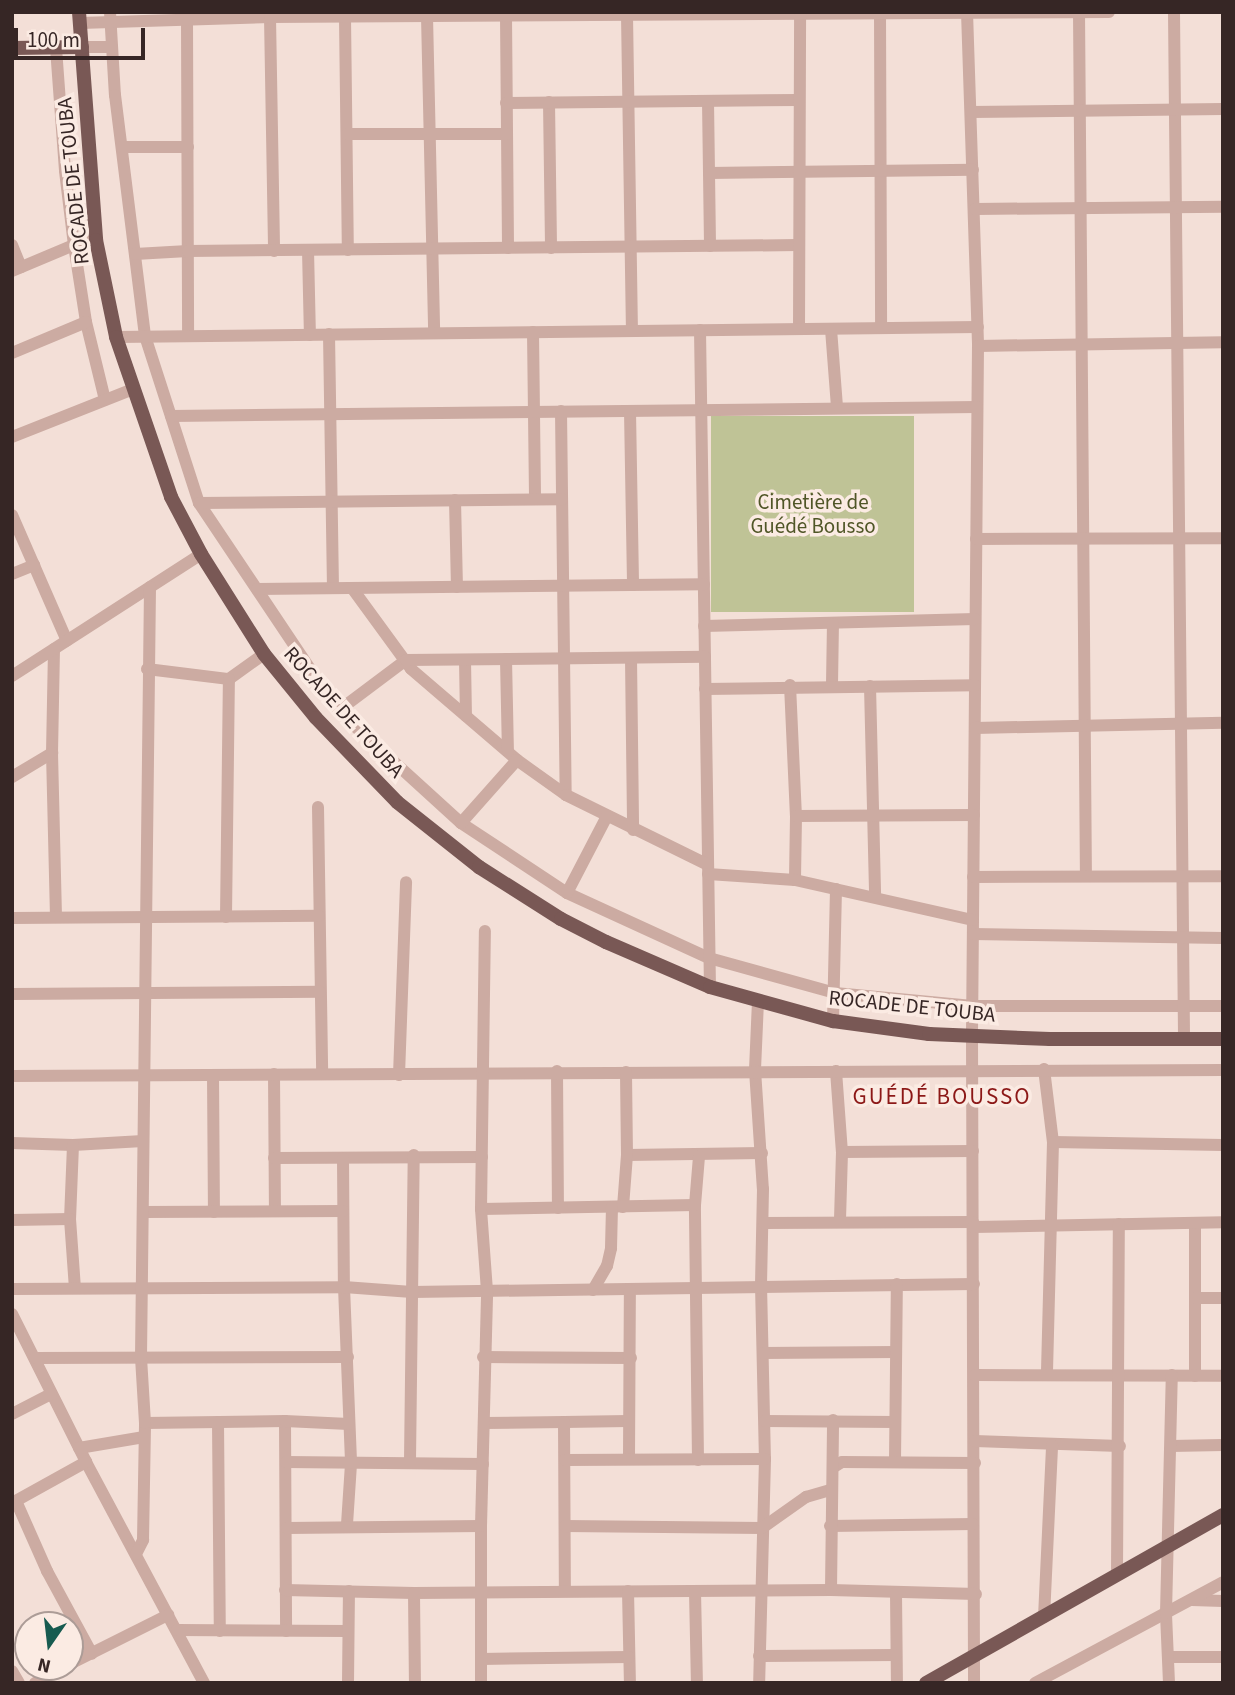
<!DOCTYPE html>
<html>
<head>
<meta charset="utf-8">
<style>
  body { margin:0 }
  #map { position:relative; width:1235px; height:1695px; overflow:hidden; background:#f3dfd7; font-family:"Source Sans 3",sans-serif }
  div>[style] { position:absolute }
  .green>* { inset:0; background:#bfc396; transform-origin:0 0 }
  .minor>* { height:12px; margin:-6px; padding:0 6px; transform-origin:6px; border-radius:6px; background:#ccaba2 }
  .major>* { height:14px; margin:-7px; padding:0 7px; transform-origin:7px; border-radius:7px; background:#795855 }
  span { translate:-50% -50%; white-space:nowrap; text-align:center; line-height:1.15; -webkit-text-stroke:7px #fbebe3; paint-order:stroke }
  .street-label { font-size:21px; color:#362625 }
  .park-label { font-size:21px; color:#505627 }
  .neighbourhood-label { font-size:23px; color:#8c1817; letter-spacing:2px }
  .frame { position:absolute; inset:0; border:14px solid #362625; pointer-events:none }
  .north { position:absolute; left:14px; top:1611px; width:70px; height:70px; box-sizing:border-box; background:#fbebe3; border:2px solid #ac9c97; border-radius:50%; rotate:194deg; font-size:19px; font-weight:700; line-height:28px; text-align:center; color:#362625 }
  .north::after { content:''; display:block; margin:auto; width:24px; height:32px; background:#175b50; clip-path:polygon(50% 0,100% 100%,50% 72%,0 100%) }
  .scale { position:absolute; left:14px; top:28px; width:131px; height:32px; box-sizing:border-box; border:4px solid #362625; border-top:0; padding-left:9px; font-size:21px; line-height:24px; white-space:nowrap; color:#362625; -webkit-text-stroke:5px #fbebe3; paint-order:stroke }
</style>
</head>
<body>
<div id="map">
  <div class="green">
    <div style="left:711px;top:416px;width:203px;height:196px"></div>
  </div>
  <div class="minor">
    <div style="left:110px;top:12px;width:83px;rotate:86.6deg"></div>
    <div style="left:115px;top:95px;width:243px;rotate:82.9deg"></div>
    <div style="left:145px;top:336px;width:176px;rotate:72.1deg"></div>
    <div style="left:199px;top:503px;width:250px;rotate:56.2deg"></div>
    <div style="left:338px;top:711px;width:166px;rotate:42.3deg"></div>
    <div style="left:461px;top:823px;width:127px;rotate:33.4deg"></div>
    <div style="left:567px;top:893px;width:156px;rotate:24.6deg"></div>
    <div style="left:709px;top:958px;width:131px;rotate:15.5deg"></div>
    <div style="left:835px;top:993px;width:138px;rotate:5.4deg"></div>
    <div style="left:972px;top:1006px;width:251px"></div>
    <div style="left:880px;top:12px;width:316px;rotate:89.8deg"></div>
    <div style="left:967px;top:12px;width:334px;rotate:88.1deg"></div>
    <div style="left:978px;top:346px;width:690px;rotate:90.5deg"></div>
    <div style="left:972px;top:1036px;width:647px;rotate:89.82deg"></div>
    <div style="left:1079px;top:12px;width:864px;rotate:89.54deg"></div>
    <div style="left:1174px;top:12px;width:1027px;rotate:89.44deg"></div>
    <div style="left:627px;top:15px;width:316px;rotate:89.1deg"></div>
    <div style="left:427px;top:16px;width:317px;rotate:88.7deg"></div>
    <div style="left:506px;top:16px;width:232px;rotate:89.5deg"></div>
    <div style="left:270px;top:17px;width:234px;rotate:89deg"></div>
    <div style="left:345px;top:17px;width:233px;rotate:89.3deg"></div>
    <div style="left:187px;top:20px;width:316px;rotate:89.8deg"></div>
    <div style="left:80px;top:23px;width:190px;rotate:-1.8deg"></div>
    <div style="left:270px;top:17px;width:839px;rotate:-0.34deg"></div>
    <div style="left:82px;top:47px;width:30px"></div>
    <div style="left:56px;top:48px;width:123px;rotate:85.8deg"></div>
    <div style="left:65px;top:171px;width:75px;rotate:83.1deg"></div>
    <div style="left:74px;top:245px;width:78px;rotate:81.1deg"></div>
    <div style="left:86px;top:322px;width:80px;rotate:76.3deg"></div>
    <div style="left:708px;top:101px;width:145px;rotate:89.2deg"></div>
    <div style="left:549px;top:102px;width:146px;rotate:89.2deg"></div>
    <div style="left:506px;top:103px;width:292px;rotate:-0.6deg"></div>
    <div style="left:971px;top:112px;width:252px;rotate:-0.7deg"></div>
    <div style="left:347px;top:134px;width:160px"></div>
    <div style="left:122px;top:147px;width:66px"></div>
    <div style="left:709px;top:173px;width:264px;rotate:-0.7deg"></div>
    <div style="left:975px;top:209px;width:248px;rotate:-0.5deg"></div>
    <div style="left:12px;top:245px;width:24px;rotate:68deg"></div>
    <div style="left:308px;top:250px;width:85px;rotate:88.7deg"></div>
    <div style="left:135px;top:254px;width:53px;rotate:-3.2deg"></div>
    <div style="left:188px;top:251px;width:610px;rotate:-0.56deg"></div>
    <div style="left:12px;top:271px;width:67px;rotate:-22.8deg"></div>
    <div style="left:74px;top:245px;width:23px;rotate:-13deg"></div>
    <div style="left:799px;top:329px;width:317px;rotate:-89.8deg"></div>
    <div style="left:831px;top:329px;width:78px;rotate:85.6deg"></div>
    <div style="left:700px;top:330px;width:657px;rotate:89.13deg"></div>
    <div style="left:533px;top:332px;width:167px;rotate:89.3deg"></div>
    <div style="left:329px;top:334px;width:254px;rotate:89.1deg"></div>
    <div style="left:116px;top:337px;width:862px;rotate:-0.66deg"></div>
    <div style="left:978px;top:346px;width:245px;rotate:-0.9deg"></div>
    <div style="left:12px;top:353px;width:80px;rotate:-22.7deg"></div>
    <div style="left:561px;top:411px;width:384px;rotate:89.3deg"></div>
    <div style="left:630px;top:411px;width:174px;rotate:89deg"></div>
    <div style="left:171px;top:416px;width:806px;rotate:-0.64deg"></div>
    <div style="left:12px;top:437px;width:128px;rotate:-21.6deg"></div>
    <div style="left:455px;top:500px;width:87px;rotate:88.7deg"></div>
    <div style="left:199px;top:503px;width:363px;rotate:-0.6deg"></div>
    <div style="left:12px;top:515px;width:137px;rotate:66.4deg"></div>
    <div style="left:976px;top:539px;width:247px;rotate:-0.2deg"></div>
    <div style="left:12px;top:574px;width:24px;rotate:-22deg"></div>
    <div style="left:352px;top:588px;width:100px;rotate:53.9deg"></div>
    <div style="left:411px;top:669px;width:140px;rotate:40.6deg"></div>
    <div style="left:517px;top:760px;width:60px;rotate:35.5deg"></div>
    <div style="left:566px;top:795px;width:158px;rotate:26.2deg"></div>
    <div style="left:257px;top:589px;width:447px;rotate:-0.6deg"></div>
    <div style="left:704px;top:626px;width:271px;rotate:-1.5deg"></div>
    <div style="left:54px;top:649px;width:104px;rotate:91.1deg"></div>
    <div style="left:52px;top:753px;width:164px;rotate:88.6deg"></div>
    <div style="left:631px;top:658px;width:172px;rotate:89.3deg"></div>
    <div style="left:506px;top:659px;width:92px;rotate:88.8deg"></div>
    <div style="left:465px;top:660px;width:56px;rotate:89deg"></div>
    <div style="left:147px;top:669px;width:83px;rotate:7deg"></div>
    <div style="left:229px;top:679px;width:43px;rotate:-35.5deg"></div>
    <div style="left:12px;top:676px;width:225px;rotate:-32.8deg"></div>
    <div style="left:790px;top:685px;width:131px;rotate:87.4deg"></div>
    <div style="left:796px;top:816px;width:64px;rotate:90.9deg"></div>
    <div style="left:832px;top:685px;width:61px;rotate:-89.1deg"></div>
    <div style="left:870px;top:686px;width:210px;rotate:88.6deg"></div>
    <div style="left:705px;top:689px;width:270px;rotate:-0.8deg"></div>
    <div style="left:338px;top:711px;width:85px;rotate:-36.9deg"></div>
    <div style="left:406px;top:660px;width:299px;rotate:-0.6deg"></div>
    <div style="left:975px;top:728px;width:248px;rotate:-1.2deg"></div>
    <div style="left:12px;top:777px;width:47px;rotate:-31deg"></div>
    <div style="left:318px;top:807px;width:267px;rotate:89.1deg"></div>
    <div style="left:796px;top:816px;width:178px;rotate:-0.3deg"></div>
    <div style="left:461px;top:823px;width:84px;rotate:-48.4deg"></div>
    <div style="left:708px;top:874px;width:87px;rotate:3.9deg"></div>
    <div style="left:795px;top:880px;width:182px;rotate:12.7deg"></div>
    <div style="left:973px;top:877px;width:250px;rotate:-0.2deg"></div>
    <div style="left:567px;top:893px;width:87px;rotate:-62.5deg"></div>
    <div style="left:226px;top:917px;width:238px;rotate:-89.3deg"></div>
    <div style="left:12px;top:918px;width:307px;rotate:-0.4deg"></div>
    <div style="left:973px;top:934px;width:250px;rotate:0.9deg"></div>
    <div style="left:12px;top:994px;width:308px;rotate:-0.4deg"></div>
    <div style="left:758px;top:1001px;width:69px;rotate:92.5deg"></div>
    <div style="left:755px;top:1070px;width:119px;rotate:86.2deg"></div>
    <div style="left:763px;top:1189px;width:96px;rotate:91.2deg"></div>
    <div style="left:761px;top:1285px;width:174px;rotate:88.7deg"></div>
    <div style="left:765px;top:1459px;width:224px;rotate:91.5deg"></div>
    <div style="left:833px;top:1021px;width:132px;rotate:-88.7deg"></div>
    <div style="left:1044px;top:1069px;width:74px;rotate:83deg"></div>
    <div style="left:1053px;top:1142px;width:233px;rotate:91.5deg"></div>
    <div style="left:557px;top:1071px;width:137px;rotate:89.6deg"></div>
    <div style="left:836px;top:1071px;width:81px;rotate:85.8deg"></div>
    <div style="left:842px;top:1152px;width:69px;rotate:91.7deg"></div>
    <div style="left:274px;top:1074px;width:137px;rotate:89.6deg"></div>
    <div style="left:213px;top:1075px;width:137px;rotate:89.6deg"></div>
    <div style="left:399px;top:1075px;width:193px;rotate:-87.9deg"></div>
    <div style="left:12px;top:1076px;width:1211px;rotate:-0.28deg"></div>
    <div style="left:1053px;top:1142px;width:170px;rotate:1deg"></div>
    <div style="left:12px;top:1143px;width:61px;rotate:1.9deg"></div>
    <div style="left:73px;top:1145px;width:70px;rotate:-3.3deg"></div>
    <div style="left:73px;top:1145px;width:74px;rotate:92.3deg"></div>
    <div style="left:70px;top:1219px;width:69px;rotate:85.9deg"></div>
    <div style="left:842px;top:1152px;width:131px;rotate:-0.4deg"></div>
    <div style="left:627px;top:1155px;width:135px;rotate:-0.8deg"></div>
    <div style="left:274px;top:1158px;width:208px;rotate:-0.3deg"></div>
    <div style="left:343px;top:1158px;width:129px;rotate:89.6deg"></div>
    <div style="left:344px;top:1287px;width:177px;rotate:87.7deg"></div>
    <div style="left:351px;top:1464px;width:61px;rotate:93.8deg"></div>
    <div style="left:623px;top:1207px;width:52px;rotate:-85.6deg"></div>
    <div style="left:627px;top:1155px;width:83px;rotate:-90.7deg"></div>
    <div style="left:481px;top:1209px;width:214px;rotate:-1.1deg"></div>
    <div style="left:143px;top:1212px;width:200px;rotate:-0.3deg"></div>
    <div style="left:12px;top:1220px;width:58px;rotate:-1deg"></div>
    <div style="left:764px;top:1223px;width:209px;rotate:-0.3deg"></div>
    <div style="left:1195px;top:1223px;width:153px;rotate:90deg"></div>
    <div style="left:973px;top:1227px;width:250px;rotate:-1.1deg"></div>
    <div style="left:12px;top:1289px;width:332px;rotate:-0.3deg"></div>
    <div style="left:344px;top:1287px;width:68px;rotate:4.2deg"></div>
    <div style="left:412px;top:1292px;width:562px;rotate:-0.82deg"></div>
    <div style="left:593px;top:1290px;width:28px;rotate:-60deg"></div>
    <div style="left:607px;top:1266px;width:18px;rotate:-77deg"></div>
    <div style="left:611px;top:1248px;width:41px;rotate:-88.6deg"></div>
    <div style="left:1196px;top:1298px;width:27px"></div>
    <div style="left:12px;top:1314px;width:165px;rotate:63.4deg"></div>
    <div style="left:86px;top:1462px;width:251px;rotate:61.9deg"></div>
    <div style="left:763px;top:1353px;width:133px;rotate:-0.4deg"></div>
    <div style="left:483px;top:1357px;width:148px;rotate:0.4deg"></div>
    <div style="left:35px;top:1358px;width:313px;rotate:-0.2deg"></div>
    <div style="left:975px;top:1375px;width:248px;rotate:0.2deg"></div>
    <div style="left:12px;top:1414px;width:44px;rotate:-27.1deg"></div>
    <div style="left:285px;top:1421px;width:210px;rotate:89.7deg"></div>
    <div style="left:765px;top:1421px;width:130px;rotate:0.4deg"></div>
    <div style="left:218px;top:1422px;width:209px;rotate:89.5deg"></div>
    <div style="left:564px;top:1422px;width:64px;rotate:-0.9deg"></div>
    <div style="left:145px;top:1423px;width:140px;rotate:-0.8deg"></div>
    <div style="left:285px;top:1421px;width:64px;rotate:2.7deg"></div>
    <div style="left:484px;top:1423px;width:80px;rotate:-0.7deg"></div>
    <div style="left:564px;top:1422px;width:169px;rotate:89.7deg"></div>
    <div style="left:975px;top:1441px;width:145px;rotate:2deg"></div>
    <div style="left:1171px;top:1446px;width:52px;rotate:-1.1deg"></div>
    <div style="left:79px;top:1448px;width:66px;rotate:-9.6deg"></div>
    <div style="left:629px;top:1458px;width:168px;rotate:-89.7deg"></div>
    <div style="left:565px;top:1460px;width:200px;rotate:-0.3deg"></div>
    <div style="left:698px;top:1460px;width:255px;rotate:-90.7deg"></div>
    <div style="left:695px;top:1205px;width:49px;rotate:-85.3deg"></div>
    <div style="left:410px;top:1461px;width:306px;rotate:-89.3deg"></div>
    <div style="left:286px;top:1462px;width:197px;rotate:0.6deg"></div>
    <div style="left:895px;top:1462px;width:178px;rotate:-89.4deg"></div>
    <div style="left:834px;top:1467px;width:9px;rotate:-32deg"></div>
    <div style="left:842px;top:1462px;width:133px;rotate:0.4deg"></div>
    <div style="left:16px;top:1501px;width:77px;rotate:66.1deg"></div>
    <div style="left:47px;top:1571px;width:94px;rotate:61.5deg"></div>
    <div style="left:12px;top:1503px;width:85px;rotate:-29deg"></div>
    <div style="left:565px;top:1526px;width:197px;rotate:0.6deg"></div>
    <div style="left:762px;top:1528px;width:54px;rotate:-35.2deg"></div>
    <div style="left:806px;top:1497px;width:26px;rotate:-16deg"></div>
    <div style="left:830px;top:1526px;width:143px;rotate:-0.8deg"></div>
    <div style="left:287px;top:1528px;width:194px;rotate:-0.6deg"></div>
    <div style="left:136px;top:1554px;width:16px;rotate:-63deg"></div>
    <div style="left:143px;top:1540px;width:117px;rotate:-89deg"></div>
    <div style="left:145px;top:1423px;width:66px;rotate:-93.5deg"></div>
    <div style="left:141px;top:1357px;width:770px;rotate:-89.33deg"></div>
    <div style="left:1117px;top:1575px;width:351px;rotate:-89.7deg"></div>
    <div style="left:285px;top:1590px;width:129px;rotate:1.3deg"></div>
    <div style="left:414px;top:1593px;width:417px;rotate:-0.4deg"></div>
    <div style="left:831px;top:1590px;width:145px;rotate:1.6deg"></div>
    <div style="left:831px;top:1590px;width:170px;rotate:-89.3deg"></div>
    <div style="left:628px;top:1591px;width:92px;rotate:88.8deg"></div>
    <div style="left:695px;top:1591px;width:92px;rotate:88.8deg"></div>
    <div style="left:414px;top:1593px;width:90px;rotate:89.4deg"></div>
    <div style="left:896px;top:1593px;width:90px;rotate:89.4deg"></div>
    <div style="left:1192px;top:1600px;width:31px;rotate:2deg"></div>
    <div style="left:1044px;top:1617px;width:172px;rotate:-87.3deg"></div>
    <div style="left:177px;top:1630px;width:171px;rotate:0.3deg"></div>
    <div style="left:759px;top:1656px;width:137px;rotate:-0.4deg"></div>
    <div style="left:1169px;top:1657px;width:54px"></div>
    <div style="left:481px;top:1659px;width:148px;rotate:-0.8deg"></div>
    <div style="left:70px;top:1664px;width:110px;rotate:-26.6deg"></div>
    <div style="left:12px;top:1671px;width:14px;rotate:60deg"></div>
    <div style="left:35px;top:1683px;width:34px;rotate:-28deg"></div>
    <div style="left:348px;top:1683px;width:92px;rotate:-89.4deg"></div>
    <div style="left:481px;top:1683px;width:157px;rotate:-90deg"></div>
    <div style="left:481px;top:1526px;width:235px;rotate:-88.5deg"></div>
    <div style="left:487px;top:1291px;width:82px;rotate:-94.2deg"></div>
    <div style="left:481px;top:1209px;width:278px;rotate:-89.2deg"></div>
    <div style="left:1035px;top:1683px;width:213px;rotate:-28.2deg"></div>
    <div style="left:1169px;top:1683px;width:70px;rotate:-92.5deg"></div>
    <div style="left:1166px;top:1613px;width:238px;rotate:-88.6deg"></div>
  </div>
  <div class="major">
    <div style="left:79px;top:12px;width:229px;rotate:85.7deg"></div>
    <div style="left:96px;top:240px;width:99px;rotate:78.3deg"></div>
    <div style="left:116px;top:337px;width:169px;rotate:71deg"></div>
    <div style="left:171px;top:497px;width:64px;rotate:62.2deg"></div>
    <div style="left:201px;top:554px;width:118px;rotate:57.8deg"></div>
    <div style="left:264px;top:654px;width:82px;rotate:50.9deg"></div>
    <div style="left:316px;top:718px;width:117px;rotate:46deg"></div>
    <div style="left:397px;top:802px;width:105px;rotate:38.4deg"></div>
    <div style="left:479px;top:867px;width:97px;rotate:32.4deg"></div>
    <div style="left:561px;top:919px;width:51px;rotate:27.1deg"></div>
    <div style="left:606px;top:942px;width:113px;rotate:23.4deg"></div>
    <div style="left:710px;top:987px;width:128px;rotate:15.5deg"></div>
    <div style="left:833px;top:1021px;width:97px;rotate:7.7deg"></div>
    <div style="left:929px;top:1034px;width:121px;rotate:2.4deg"></div>
    <div style="left:1050px;top:1039px;width:173px"></div>
    <div style="left:12px;top:48px;width:70px;rotate:-0.8deg"></div>
    <div style="left:926px;top:1683px;width:341px;rotate:-29.5deg"></div>
  </div>
  <div class="street-label">
    <span style="left:73px;top:181px;rotate:-96deg">ROCADE DE TOUBA</span>
    <span style="left:344px;top:712px;rotate:48deg">ROCADE DE TOUBA</span>
    <span style="left:912px;top:1006px;rotate:6deg">ROCADE DE TOUBA</span>
  </div>
  <div class="park-label">
    <span style="left:813px;top:514px">Cimetière de<br>Guédé Bousso</span>
  </div>
  <div class="neighbourhood-label">
    <span style="left:942px;top:1097px">GUÉDÉ BOUSSO</span>
  </div>
  <div class="frame"></div>
  <div class="north">N</div>
  <div class="scale">100 m</div>
</div>
</body>
</html>
